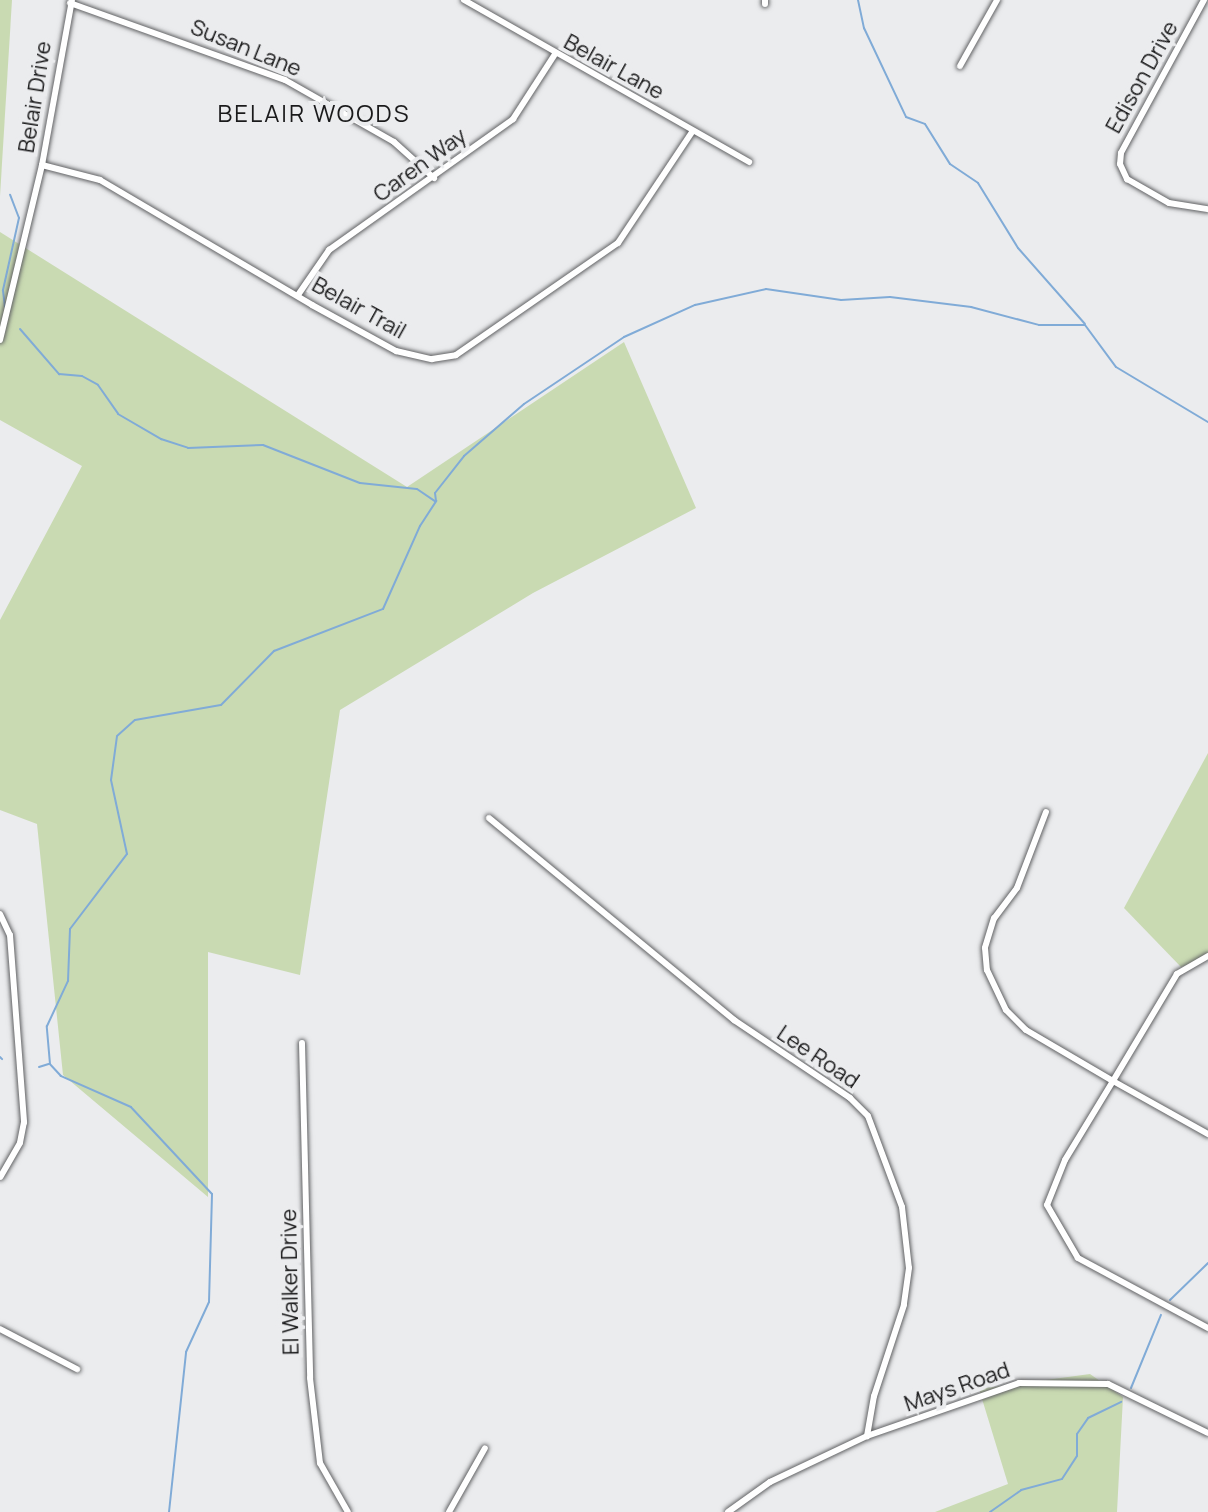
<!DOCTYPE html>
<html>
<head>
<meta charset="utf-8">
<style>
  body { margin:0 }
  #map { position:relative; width:1208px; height:1512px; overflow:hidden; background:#ebecee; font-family:Manrope,sans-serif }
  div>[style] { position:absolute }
  .green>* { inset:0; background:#c9dab2 }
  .stream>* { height:2px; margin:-1px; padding:0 1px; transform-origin:1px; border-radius:1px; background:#80abd7 }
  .roads { filter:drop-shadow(0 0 2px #616264) drop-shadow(0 0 2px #616264) }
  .street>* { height:6px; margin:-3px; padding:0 3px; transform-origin:3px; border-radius:3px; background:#fff }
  span { translate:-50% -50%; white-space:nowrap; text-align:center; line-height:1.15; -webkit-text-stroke:8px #ebecee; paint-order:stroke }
  .street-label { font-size:22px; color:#1a1a1b }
  .neighbourhood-label { font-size:24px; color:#1a1a1b; letter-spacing:2px }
</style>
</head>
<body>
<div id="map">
  <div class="green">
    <div style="clip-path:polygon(0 0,12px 0,0 196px)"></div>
    <div style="clip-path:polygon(0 232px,407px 487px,624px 342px,696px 508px,533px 593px,340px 710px,300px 975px,208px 952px,208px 1197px,63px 1075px,37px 824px,0 810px,0 620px,82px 466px,0 420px)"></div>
    <div style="clip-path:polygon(1208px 753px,1208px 957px,1181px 967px,1124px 908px)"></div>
    <div style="clip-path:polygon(1090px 1374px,1123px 1397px,1117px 1512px,935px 1512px,1008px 1484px,979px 1389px)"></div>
  </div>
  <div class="stream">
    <div style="left:858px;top:0;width:29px;rotate:78deg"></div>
    <div style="left:864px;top:28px;width:98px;rotate:64.7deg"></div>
    <div style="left:906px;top:117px;width:20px;rotate:20deg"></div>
    <div style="left:925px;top:124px;width:47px;rotate:58deg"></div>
    <div style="left:950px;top:164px;width:34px;rotate:34deg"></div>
    <div style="left:978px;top:183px;width:76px;rotate:58.4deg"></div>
    <div style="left:1018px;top:248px;width:101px;rotate:48.6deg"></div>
    <div style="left:5px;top:307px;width:17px;rotate:-97deg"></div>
    <div style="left:3px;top:290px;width:74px;rotate:-77.5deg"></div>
    <div style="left:19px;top:218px;width:25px;rotate:-111deg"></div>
    <div style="left:20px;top:329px;width:60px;rotate:49.1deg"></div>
    <div style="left:59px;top:374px;width:23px;rotate:5deg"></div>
    <div style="left:82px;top:376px;width:18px;rotate:29deg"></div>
    <div style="left:98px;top:385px;width:35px;rotate:55deg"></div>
    <div style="left:118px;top:414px;width:50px;rotate:30.2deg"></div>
    <div style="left:161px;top:439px;width:28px;rotate:18deg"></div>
    <div style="left:188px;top:448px;width:75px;rotate:-2.3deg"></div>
    <div style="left:263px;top:445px;width:104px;rotate:21.4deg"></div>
    <div style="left:360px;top:483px;width:57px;rotate:6deg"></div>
    <div style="left:417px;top:489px;width:22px;rotate:34deg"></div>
    <div style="left:0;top:1057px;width:3px;rotate:45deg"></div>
    <div style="left:39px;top:1067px;width:10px;rotate:-17deg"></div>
    <div style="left:1170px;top:1300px;width:53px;rotate:-44.2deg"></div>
    <div style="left:1131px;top:1388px;width:79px;rotate:-67.7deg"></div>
    <div style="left:169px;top:1512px;width:161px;rotate:-83.9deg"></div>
    <div style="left:186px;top:1352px;width:55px;rotate:-65.3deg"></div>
    <div style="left:209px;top:1302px;width:108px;rotate:-88.4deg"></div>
    <div style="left:212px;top:1194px;width:119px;rotate:-133deg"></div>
    <div style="left:131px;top:1107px;width:77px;rotate:-156.1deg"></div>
    <div style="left:61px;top:1076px;width:16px;rotate:-133deg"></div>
    <div style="left:50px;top:1064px;width:38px;rotate:-95deg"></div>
    <div style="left:47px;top:1026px;width:50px;rotate:-65deg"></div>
    <div style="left:68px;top:981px;width:52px;rotate:-87.8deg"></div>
    <div style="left:70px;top:929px;width:94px;rotate:-52.8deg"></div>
    <div style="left:127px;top:854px;width:76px;rotate:-102.2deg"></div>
    <div style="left:111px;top:780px;width:44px;rotate:-82.2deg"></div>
    <div style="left:117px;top:736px;width:24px;rotate:-42deg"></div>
    <div style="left:135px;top:720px;width:87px;rotate:-9.9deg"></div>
    <div style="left:221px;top:705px;width:76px;rotate:-45.5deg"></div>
    <div style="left:274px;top:651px;width:117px;rotate:-21.1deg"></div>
    <div style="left:383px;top:609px;width:91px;rotate:-66deg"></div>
    <div style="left:420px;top:526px;width:30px;rotate:-57deg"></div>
    <div style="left:436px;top:501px;width:8px;rotate:-97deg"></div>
    <div style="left:435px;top:493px;width:47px;rotate:-51.9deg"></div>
    <div style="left:464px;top:456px;width:79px;rotate:-40.9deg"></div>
    <div style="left:524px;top:404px;width:120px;rotate:-33.8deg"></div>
    <div style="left:624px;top:337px;width:78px;rotate:-24.3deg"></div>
    <div style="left:695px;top:305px;width:73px;rotate:-12.7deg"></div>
    <div style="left:766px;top:289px;width:76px;rotate:8.3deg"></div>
    <div style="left:841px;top:300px;width:49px;rotate:-3.5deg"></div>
    <div style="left:890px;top:297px;width:82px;rotate:7deg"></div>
    <div style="left:971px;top:307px;width:70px;rotate:14.8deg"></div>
    <div style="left:1039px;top:325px;width:46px"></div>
    <div style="left:1085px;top:325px;width:52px;rotate:53.6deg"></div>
    <div style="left:1116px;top:367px;width:107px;rotate:30.9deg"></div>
    <div style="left:990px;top:1512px;width:38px;rotate:-35deg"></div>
    <div style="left:1021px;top:1490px;width:42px;rotate:-15deg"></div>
    <div style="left:1062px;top:1479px;width:27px;rotate:-57deg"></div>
    <div style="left:1077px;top:1456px;width:22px;rotate:-90deg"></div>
    <div style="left:1077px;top:1434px;width:19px;rotate:-55deg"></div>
    <div style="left:1088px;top:1418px;width:37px;rotate:-26deg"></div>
  </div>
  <div class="roads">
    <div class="street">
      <div style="left:464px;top:0;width:328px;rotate:29.6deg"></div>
      <div style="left:765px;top:0;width:4px;rotate:90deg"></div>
      <div style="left:1204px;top:0;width:174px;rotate:118.5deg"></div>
      <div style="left:1121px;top:153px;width:11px;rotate:95deg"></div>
      <div style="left:1120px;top:164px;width:17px;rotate:65deg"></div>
      <div style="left:1127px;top:179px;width:48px;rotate:29.7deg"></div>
      <div style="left:1169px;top:203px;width:39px;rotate:9deg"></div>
      <div style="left:70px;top:3px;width:228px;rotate:19.7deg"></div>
      <div style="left:285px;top:80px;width:125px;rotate:29.6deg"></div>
      <div style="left:394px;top:142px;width:54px;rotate:42deg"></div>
      <div style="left:960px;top:66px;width:76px;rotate:-60.7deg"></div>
      <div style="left:42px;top:165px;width:60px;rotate:14.5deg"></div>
      <div style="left:100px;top:180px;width:246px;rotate:30.5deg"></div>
      <div style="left:312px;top:305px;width:96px;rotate:28.7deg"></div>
      <div style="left:396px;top:351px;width:37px;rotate:13deg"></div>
      <div style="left:432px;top:359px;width:24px;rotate:-9deg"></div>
      <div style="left:456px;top:355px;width:197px;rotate:-34.7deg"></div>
      <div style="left:618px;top:243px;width:133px;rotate:-56.3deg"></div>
      <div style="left:298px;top:295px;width:55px;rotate:-55.4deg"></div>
      <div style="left:329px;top:250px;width:226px;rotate:-35.4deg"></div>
      <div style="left:513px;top:119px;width:77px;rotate:-57.1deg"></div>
      <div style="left:0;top:340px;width:180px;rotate:-76.5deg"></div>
      <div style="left:42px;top:165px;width:168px;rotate:-79.7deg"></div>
      <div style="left:1046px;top:812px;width:81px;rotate:110.9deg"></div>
      <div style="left:1017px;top:888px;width:38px;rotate:127deg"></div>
      <div style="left:994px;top:918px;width:31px;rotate:107deg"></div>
      <div style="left:985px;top:948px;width:22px;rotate:85deg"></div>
      <div style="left:987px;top:970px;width:44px;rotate:64.6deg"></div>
      <div style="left:1006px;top:1010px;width:28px;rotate:45deg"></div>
      <div style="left:1026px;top:1030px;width:101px;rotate:30.4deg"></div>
      <div style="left:1113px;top:1081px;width:92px;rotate:121.3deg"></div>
      <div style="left:1065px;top:1160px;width:48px;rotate:111.8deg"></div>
      <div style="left:1047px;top:1205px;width:61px;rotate:59.7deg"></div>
      <div style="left:1078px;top:1258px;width:148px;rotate:28.3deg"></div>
      <div style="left:489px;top:818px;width:318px;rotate:39.5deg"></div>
      <div style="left:734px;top:1020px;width:140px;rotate:33.9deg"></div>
      <div style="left:850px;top:1098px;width:25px;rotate:45deg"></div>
      <div style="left:868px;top:1116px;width:97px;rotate:69.5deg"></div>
      <div style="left:902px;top:1207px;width:61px;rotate:83.5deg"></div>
      <div style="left:909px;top:1268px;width:37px;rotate:98deg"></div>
      <div style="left:904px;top:1305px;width:96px;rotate:108.2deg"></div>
      <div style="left:874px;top:1396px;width:41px;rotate:99.9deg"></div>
      <div style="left:0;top:914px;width:23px;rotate:65deg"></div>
      <div style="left:10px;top:935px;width:188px;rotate:85.7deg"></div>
      <div style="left:24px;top:1122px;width:21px;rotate:101deg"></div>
      <div style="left:20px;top:1143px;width:39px;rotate:120deg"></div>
      <div style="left:1208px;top:956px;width:36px;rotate:150deg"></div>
      <div style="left:1177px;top:974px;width:125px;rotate:120.9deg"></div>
      <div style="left:1113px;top:1081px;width:109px;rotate:29.2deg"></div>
      <div style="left:302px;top:1043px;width:335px;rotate:88.6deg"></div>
      <div style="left:310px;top:1378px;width:86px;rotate:83.3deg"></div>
      <div style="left:320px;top:1463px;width:56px;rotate:60.3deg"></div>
      <div style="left:0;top:1329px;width:87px;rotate:27.5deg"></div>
      <div style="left:449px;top:1512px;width:73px;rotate:-60.6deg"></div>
      <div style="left:728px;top:1512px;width:52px;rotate:-35.5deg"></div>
      <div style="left:770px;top:1482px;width:107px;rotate:-25.4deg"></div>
      <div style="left:867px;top:1436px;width:161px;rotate:-19.2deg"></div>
      <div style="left:1019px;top:1383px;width:89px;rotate:0.6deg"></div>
      <div style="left:1108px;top:1384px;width:111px;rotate:26.1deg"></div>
    </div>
  </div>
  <div class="street-label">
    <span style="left:246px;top:48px;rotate:22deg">Susan Lane</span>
    <span style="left:614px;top:67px;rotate:29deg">Belair Lane</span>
    <span style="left:1142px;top:77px;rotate:-61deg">Edison Drive</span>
    <span style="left:35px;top:97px;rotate:-81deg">Belair Drive</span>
    <span style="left:420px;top:165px;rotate:-36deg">Caren Way</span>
    <span style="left:359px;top:308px;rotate:29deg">Belair Trail</span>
    <span style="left:818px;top:1057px;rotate:34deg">Lee Road</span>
    <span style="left:290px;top:1282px;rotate:-91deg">El Walker Drive</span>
    <span style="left:957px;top:1387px;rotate:-19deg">Mays Road</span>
  </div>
  <div class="neighbourhood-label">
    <span style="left:314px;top:113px">BELAIR WOODS</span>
  </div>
</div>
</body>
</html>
